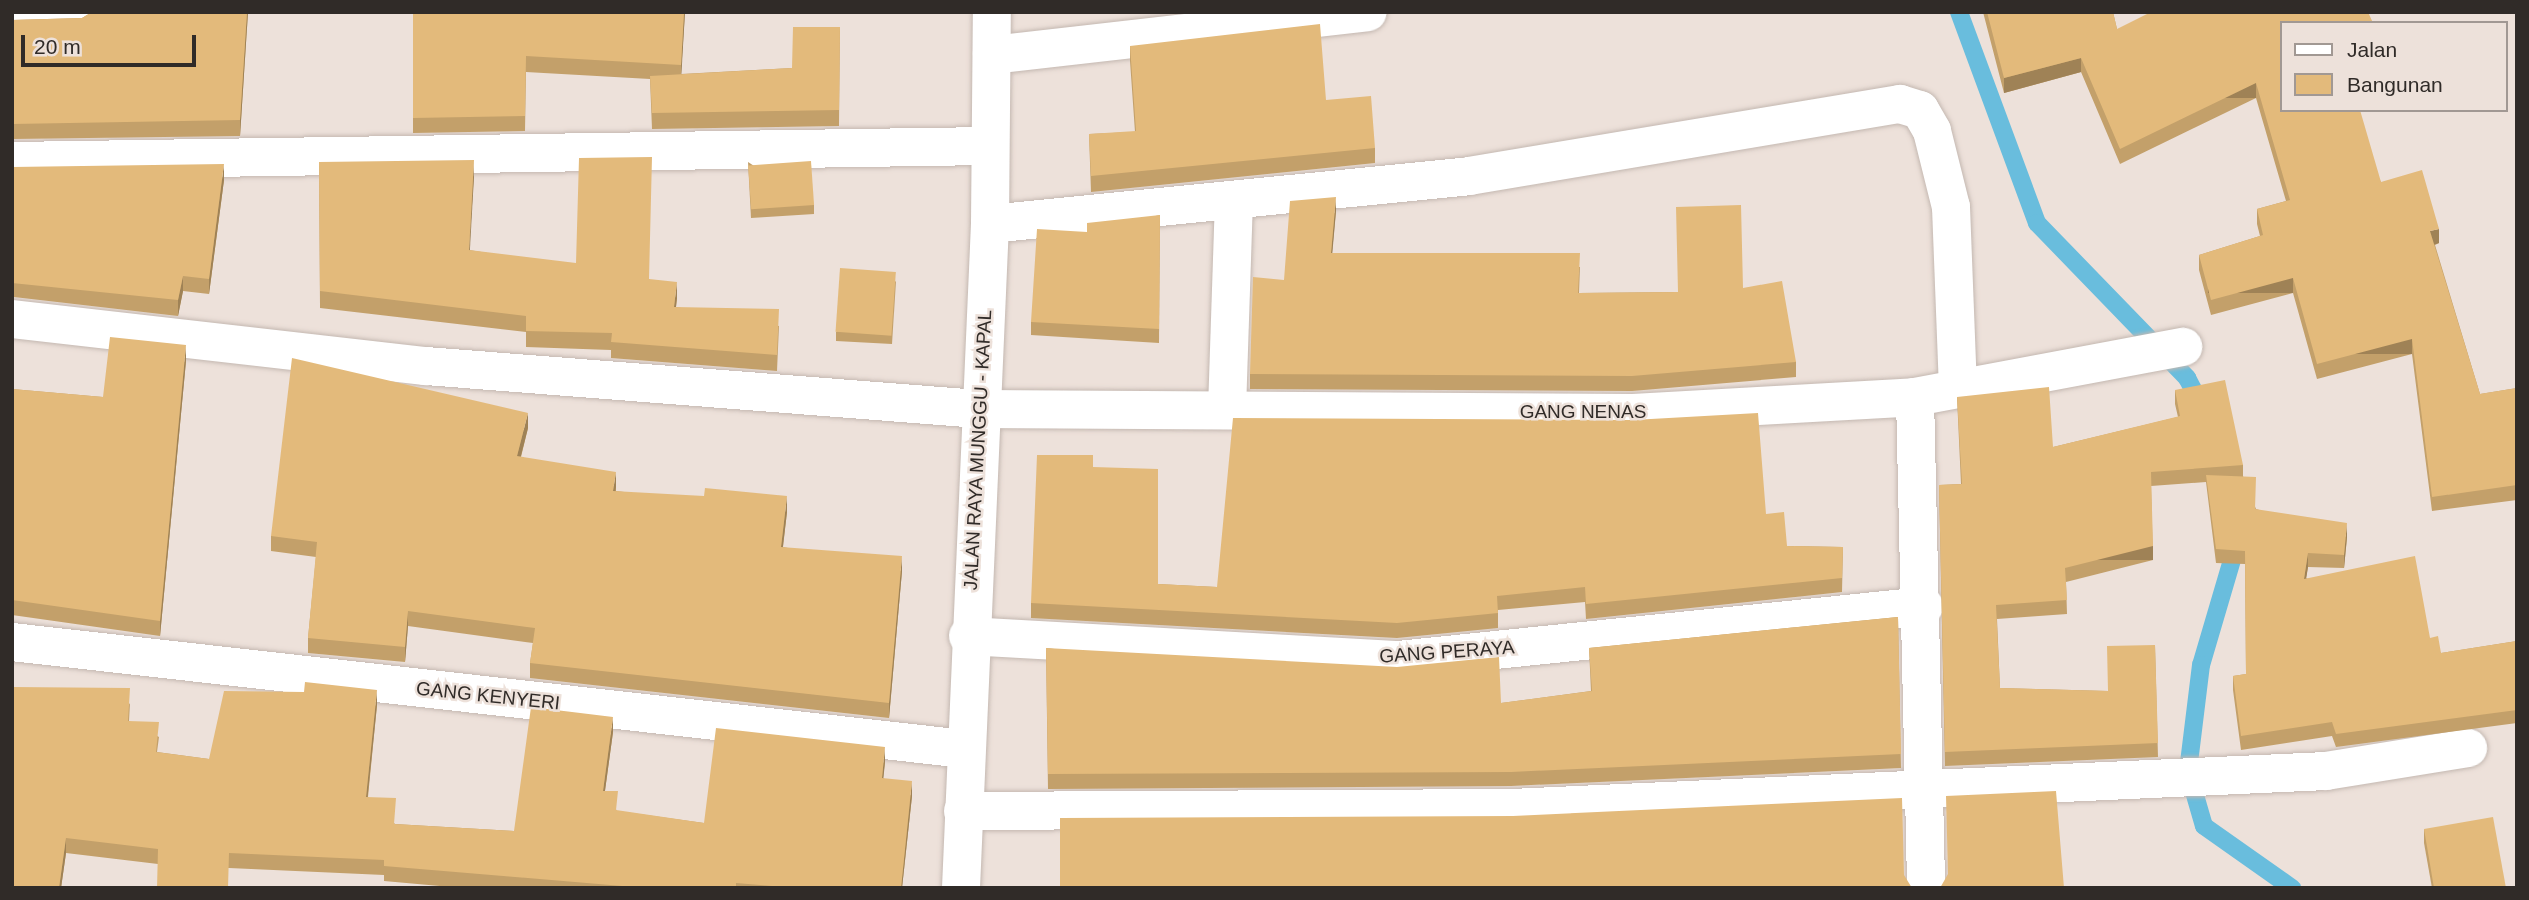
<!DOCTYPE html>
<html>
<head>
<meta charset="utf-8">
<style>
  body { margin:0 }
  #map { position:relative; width:2529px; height:900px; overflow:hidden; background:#ede1da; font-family:Arial,sans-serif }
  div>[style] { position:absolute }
  .stream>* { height:18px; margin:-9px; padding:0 9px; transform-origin:9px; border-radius:9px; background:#69bddd }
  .roads { filter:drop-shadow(0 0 2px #c4b8b1) drop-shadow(0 0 2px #c4b8b1) }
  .street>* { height:38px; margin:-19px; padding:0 19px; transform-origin:19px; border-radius:19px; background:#fff }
  .secondary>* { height:38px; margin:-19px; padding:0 19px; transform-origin:19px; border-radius:19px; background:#fff }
  .wall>* { inset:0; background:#c3a06a }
  .shaded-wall>* { inset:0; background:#9f8256; transform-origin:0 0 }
  .building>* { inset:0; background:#e3ba7b; transform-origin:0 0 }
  span { translate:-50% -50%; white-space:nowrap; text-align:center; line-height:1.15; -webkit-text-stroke:5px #ede1da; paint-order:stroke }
  .street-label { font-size:19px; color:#302b28 }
  .frame { position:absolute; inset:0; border:14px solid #302b28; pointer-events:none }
  .legend { position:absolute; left:2280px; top:21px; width:228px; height:91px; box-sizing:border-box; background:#ede1da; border:2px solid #a19893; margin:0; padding:9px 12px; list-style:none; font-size:21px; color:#302b28 }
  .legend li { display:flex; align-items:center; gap:14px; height:35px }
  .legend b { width:35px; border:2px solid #a19893 }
  .scale { position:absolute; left:21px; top:35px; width:175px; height:32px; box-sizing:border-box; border:4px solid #302b28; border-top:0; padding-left:9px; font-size:21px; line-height:24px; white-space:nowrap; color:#302b28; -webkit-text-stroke:5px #ede1da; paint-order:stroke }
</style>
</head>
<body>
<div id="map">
  <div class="stream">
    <div style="left:1959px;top:12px;width:225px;rotate:69.7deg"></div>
    <div style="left:2037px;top:223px;width:216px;rotate:45.9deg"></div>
    <div style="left:2187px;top:378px;width:32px;rotate:62deg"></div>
    <div style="left:2237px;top:543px;width:127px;rotate:106.4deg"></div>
    <div style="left:2201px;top:665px;width:107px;rotate:97deg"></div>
    <div style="left:2188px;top:771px;width:57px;rotate:73.8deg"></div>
    <div style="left:2204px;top:826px;width:108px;rotate:35.2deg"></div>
  </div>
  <div class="roads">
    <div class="street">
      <div style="left:12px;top:14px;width:69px;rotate:-1.7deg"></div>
      <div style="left:992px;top:55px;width:378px;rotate:-6.5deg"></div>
      <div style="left:12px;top:161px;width:978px;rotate:-0.88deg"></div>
      <div style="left:990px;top:224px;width:481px;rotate:-5.7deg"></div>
      <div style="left:1469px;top:176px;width:437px;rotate:-9.5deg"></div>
      <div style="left:1900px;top:104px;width:21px;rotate:17deg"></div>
      <div style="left:1920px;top:110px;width:24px;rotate:60deg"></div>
      <div style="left:1932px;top:131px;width:78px;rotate:76deg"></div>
      <div style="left:1951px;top:207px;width:182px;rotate:87.8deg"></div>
      <div style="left:12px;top:319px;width:417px;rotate:6.5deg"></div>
      <div style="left:426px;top:366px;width:555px;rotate:4.45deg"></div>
      <div style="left:979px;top:409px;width:654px;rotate:0.35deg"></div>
      <div style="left:1633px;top:413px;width:282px;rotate:-3.2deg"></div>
      <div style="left:1915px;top:397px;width:273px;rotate:-10.6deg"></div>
      <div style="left:1915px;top:397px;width:491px;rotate:88.7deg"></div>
      <div style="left:1227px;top:410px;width:210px;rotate:-88.1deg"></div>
      <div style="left:968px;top:636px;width:431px;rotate:3.2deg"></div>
      <div style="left:1398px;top:660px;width:529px;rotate:-5.86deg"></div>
      <div style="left:12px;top:642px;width:959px;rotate:6.41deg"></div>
      <div style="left:963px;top:811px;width:549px;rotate:-0.31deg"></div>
      <div style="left:1512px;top:808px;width:815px;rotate:-2.6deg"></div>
      <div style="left:2326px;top:771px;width:144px;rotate:-9.2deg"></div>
    </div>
    <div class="secondary">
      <div style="left:961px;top:888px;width:665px;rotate:-87.5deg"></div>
      <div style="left:990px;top:224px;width:212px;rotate:-89.5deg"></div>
    </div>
  </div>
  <div class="wall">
    <div style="clip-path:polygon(92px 12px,248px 12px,240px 136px,12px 139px,12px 20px,82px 18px)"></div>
    <div style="clip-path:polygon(413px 12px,685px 12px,681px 74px,792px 68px,840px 27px,839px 126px,652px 129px,650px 79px,526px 72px,525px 131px,413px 133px)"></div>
    <div style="clip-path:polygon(1983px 12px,2113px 12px,2117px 29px,2282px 23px,2381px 182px,2439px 243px,2435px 245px,2480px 394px,2517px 388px,2517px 500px,2432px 511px,2412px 354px,2317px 379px,2293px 293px,2211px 315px,2199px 270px,2199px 255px,2260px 236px,2257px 224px,2257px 209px,2286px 201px,2256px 98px,2120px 164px,2081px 72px,2004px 93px)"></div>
    <div style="clip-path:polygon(1130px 46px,1326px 100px,1375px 148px,1375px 163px,1091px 192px,1089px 134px,1135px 132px,1130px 61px)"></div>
    <div style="clip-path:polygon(319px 162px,474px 176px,469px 250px,649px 279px,677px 298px,676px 307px,779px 326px,777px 371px,611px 358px,611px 350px,526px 347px,526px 332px,320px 308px)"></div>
    <div style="clip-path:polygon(748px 162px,814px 205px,814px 214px,751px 218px)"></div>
    <div style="clip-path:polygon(12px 167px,224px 180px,209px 294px,183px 291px,178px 316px,14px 297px)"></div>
    <div style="clip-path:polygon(1336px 211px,1332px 253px,1580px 267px,1579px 293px,1678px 292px,1743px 288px,1796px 362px,1796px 377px,1632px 391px,1250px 389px,1250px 374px,1284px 280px)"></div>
    <div style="clip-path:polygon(1160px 215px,1159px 343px,1031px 335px,1031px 322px,1087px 232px)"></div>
    <div style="clip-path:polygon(896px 281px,892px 344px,836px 341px,836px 332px)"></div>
    <div style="clip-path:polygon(186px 361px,160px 636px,12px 615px,12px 389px,103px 397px)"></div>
    <div style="clip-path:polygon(2175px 390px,2243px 465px,2243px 476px,2256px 509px,2347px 537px,2344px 568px,2308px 567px,2306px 578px,2430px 638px,2441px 653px,2517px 641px,2517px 723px,2336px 747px,2332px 736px,2241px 750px,2233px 690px,2233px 676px,2246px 674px,2245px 564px,2216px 563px,2206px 482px,2151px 486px,2153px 560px,2066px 582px,2067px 614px,1997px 619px,2000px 688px,2108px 691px,2155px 645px,2158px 757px,1945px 766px,1939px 485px,1961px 484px,1957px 397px,2053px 447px,2178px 417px,2175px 404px)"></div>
    <div style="clip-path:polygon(528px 428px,521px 457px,616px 487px,616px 491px,787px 512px,783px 547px,902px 571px,889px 718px,530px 678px,530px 663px,533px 643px,408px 626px,405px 662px,308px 653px,308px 638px,316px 557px,271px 551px,271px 536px)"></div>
    <div style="clip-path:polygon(1093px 467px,1158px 584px,1217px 587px,1766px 514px,1787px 546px,1843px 547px,1842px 592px,1586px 619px,1585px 602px,1498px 610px,1498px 628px,1397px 638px,1031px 618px,1031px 603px)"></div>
    <div style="clip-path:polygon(1898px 617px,1901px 768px,1511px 786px,1048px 789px,1046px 648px,1501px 703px,1591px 691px,1589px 648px)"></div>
    <div style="clip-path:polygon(130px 703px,129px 721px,159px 737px,157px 752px,209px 759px,377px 705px,368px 797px,395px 824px,514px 831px,613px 732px,605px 791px,617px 811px,704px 823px,885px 762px,883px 778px,912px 796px,902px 888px,462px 888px,384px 881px,384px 875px,229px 868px,158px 864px,66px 853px,61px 888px,12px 888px)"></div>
    <div style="clip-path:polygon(2424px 829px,2506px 888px,2432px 888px,2424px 843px)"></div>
  </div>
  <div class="shaded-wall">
    <div style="clip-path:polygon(247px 12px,248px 12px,240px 136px,240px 120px)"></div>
    <div style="clip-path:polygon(684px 12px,685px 12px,681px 81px,681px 65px)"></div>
    <div style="clip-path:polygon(2081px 58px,2081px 72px,2004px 93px,2004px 78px)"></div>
    <div style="left:2256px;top:83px;width:15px;height:151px;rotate:90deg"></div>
    <div style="clip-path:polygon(474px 160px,474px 176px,469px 266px,469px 250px)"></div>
    <div style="clip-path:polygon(224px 164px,224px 180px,209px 294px,209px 279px)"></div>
    <div style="clip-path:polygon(1336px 197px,1336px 211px,1331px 268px,1331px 253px)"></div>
    <div style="clip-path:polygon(2439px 229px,2439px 243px,2430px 246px,2430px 231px)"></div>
    <div style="clip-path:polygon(183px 276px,183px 291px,178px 316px,178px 300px)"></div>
    <div style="left:2293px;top:278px;width:15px;height:85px;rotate:90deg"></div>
    <div style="left:14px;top:282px;width:15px;height:2px;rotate:90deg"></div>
    <div style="clip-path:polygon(677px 282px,677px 298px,674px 323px,674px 307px)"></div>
    <div style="left:2412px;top:339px;width:15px;height:98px;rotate:90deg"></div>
    <div style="clip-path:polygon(186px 345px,186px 361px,160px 636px,160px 621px)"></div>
    <div style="clip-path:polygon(528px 413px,528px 428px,517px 471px,517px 456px)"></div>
    <div style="clip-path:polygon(616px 472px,616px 487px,613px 506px,613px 491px)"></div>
    <div style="clip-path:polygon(787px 496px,787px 512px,781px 562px,781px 547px)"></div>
    <div style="clip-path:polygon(2347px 523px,2347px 537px,2344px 568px,2344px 555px)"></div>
    <div style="left:2153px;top:546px;width:14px;height:91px;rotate:90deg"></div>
    <div style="clip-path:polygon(2308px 553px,2308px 567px,2304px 592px,2304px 579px)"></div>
    <div style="clip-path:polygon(902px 556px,902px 571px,889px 718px,889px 703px)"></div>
    <div style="clip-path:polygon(408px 611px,408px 626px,405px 662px,405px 647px)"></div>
    <div style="clip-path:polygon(377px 690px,377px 705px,366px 812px,366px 797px)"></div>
    <div style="clip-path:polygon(613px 717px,613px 732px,603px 805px,603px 791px)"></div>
    <div style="clip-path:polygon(885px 747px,885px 762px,882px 792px,882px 778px)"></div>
    <div style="clip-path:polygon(912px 781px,912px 796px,902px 888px,901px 888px)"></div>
    <div style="clip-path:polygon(66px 838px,66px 853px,61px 888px,59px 888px)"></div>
  </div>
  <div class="building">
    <div style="clip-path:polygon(92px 12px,247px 12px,240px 120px,12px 124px,12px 20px,82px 18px)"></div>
    <div style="clip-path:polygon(413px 12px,684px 12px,681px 65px,526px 56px,525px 116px,413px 118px)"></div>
    <div style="clip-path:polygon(1987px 12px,2113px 12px,2117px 29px,2151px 12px,2368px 12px,2373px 23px,2282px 23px,2282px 110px,2360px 110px,2381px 182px,2422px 170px,2439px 229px,2430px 231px,2480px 394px,2517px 388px,2517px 485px,2432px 497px,2412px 339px,2317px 364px,2293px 278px,2211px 300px,2199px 255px,2263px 235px,2257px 209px,2290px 200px,2256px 83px,2120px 149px,2081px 58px,2004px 78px)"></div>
    <div style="clip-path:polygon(1320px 24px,1326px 100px,1371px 96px,1375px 148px,1091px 176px,1089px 134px,1136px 131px,1130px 46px)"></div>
    <div style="clip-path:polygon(793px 27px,840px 27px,839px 110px,652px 113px,650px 76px,792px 68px)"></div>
    <div style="clip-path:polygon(652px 157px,649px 279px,677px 282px,674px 307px,779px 309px,777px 355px,611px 342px,612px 333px,526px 331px,526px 316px,320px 291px,319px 162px,474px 160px,469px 250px,576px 263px,579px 158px)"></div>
    <div style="left:811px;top:161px;width:44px;height:63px;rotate:86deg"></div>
    <div style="clip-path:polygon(224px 164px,209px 279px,183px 276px,178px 300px,12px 283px,12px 167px)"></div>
    <div style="clip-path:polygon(1336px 197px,1331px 253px,1580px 253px,1578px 293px,1678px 292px,1676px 207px,1741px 205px,1743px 288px,1782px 281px,1796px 362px,1632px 376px,1250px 374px,1253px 277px,1284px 280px,1290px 201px)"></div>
    <div style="clip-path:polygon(1160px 215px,1159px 329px,1031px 322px,1037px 229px,1087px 232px,1087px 223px)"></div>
    <div style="left:840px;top:268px;width:56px;height:64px;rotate:4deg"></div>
    <div style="clip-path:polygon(110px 337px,186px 345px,160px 621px,12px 600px,12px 389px,103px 397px)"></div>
    <div style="clip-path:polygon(292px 358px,528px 413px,517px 456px,616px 472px,613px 491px,704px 496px,705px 488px,787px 496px,781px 547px,902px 556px,889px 703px,530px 663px,535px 628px,408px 611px,405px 647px,308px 638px,317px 542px,271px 536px)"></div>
    <div style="clip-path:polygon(2225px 380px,2243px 465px,2151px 472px,2153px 546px,2065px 568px,2067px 600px,1996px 605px,2000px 688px,2108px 691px,2107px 646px,2155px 645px,2158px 743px,1945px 752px,1939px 485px,1962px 484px,1957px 397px,2049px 387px,2053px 447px,2180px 416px,2175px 390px)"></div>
    <div style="clip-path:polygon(1758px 413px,1766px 514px,1784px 512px,1787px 546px,1843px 547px,1842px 578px,1586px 604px,1585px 587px,1497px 596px,1498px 613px,1397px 623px,1031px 603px,1037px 455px,1093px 455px,1093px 467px,1158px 469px,1158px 584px,1217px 587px,1233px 418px,1633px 420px)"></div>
    <div style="clip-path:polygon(2206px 475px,2256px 477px,2255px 509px,2347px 523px,2344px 555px,2308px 553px,2304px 579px,2415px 556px,2430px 638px,2438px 636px,2441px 653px,2517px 641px,2517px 710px,2336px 734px,2332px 722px,2241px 736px,2233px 676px,2246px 674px,2245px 551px,2216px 549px)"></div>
    <div style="clip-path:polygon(1898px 617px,1901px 754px,1511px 772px,1048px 774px,1046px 648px,1397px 667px,1499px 657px,1501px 703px,1592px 691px,1589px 648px)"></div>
    <div style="clip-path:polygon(305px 682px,377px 690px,366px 797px,396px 798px,394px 824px,514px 831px,531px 707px,613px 717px,603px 791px,618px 791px,616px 810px,704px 823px,716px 728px,885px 747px,882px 778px,912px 781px,901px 888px,796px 888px,736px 883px,736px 888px,622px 888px,622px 886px,384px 866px,384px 860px,229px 853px,228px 888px,157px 888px,158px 849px,66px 838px,59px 888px,12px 888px,12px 687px,130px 688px,128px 721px,159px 722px,156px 752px,209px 759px,224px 691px,304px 692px)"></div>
    <div style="clip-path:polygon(2056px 791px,2064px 888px,1940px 888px,1948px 874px,1946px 796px)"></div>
    <div style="clip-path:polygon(1902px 798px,1904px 875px,1912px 888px,1060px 888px,1060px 818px,1513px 816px)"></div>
    <div style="clip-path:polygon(2493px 817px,2506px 888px,2434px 888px,2424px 829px)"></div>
  </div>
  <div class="street-label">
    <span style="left:1583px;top:412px">GANG NENAS</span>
    <span style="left:978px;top:450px;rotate:-87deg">JALAN RAYA MUNGGU - KAPAL</span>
    <span style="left:1447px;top:652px;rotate:-4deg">GANG PERAYA</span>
    <span style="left:488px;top:696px;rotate:6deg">GANG KENYERI</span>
  </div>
  <div class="frame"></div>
  <ul class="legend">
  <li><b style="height:9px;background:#fff"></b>Jalan</li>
  <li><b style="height:19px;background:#e3ba7b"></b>Bangunan</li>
  </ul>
  <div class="scale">20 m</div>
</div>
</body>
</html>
